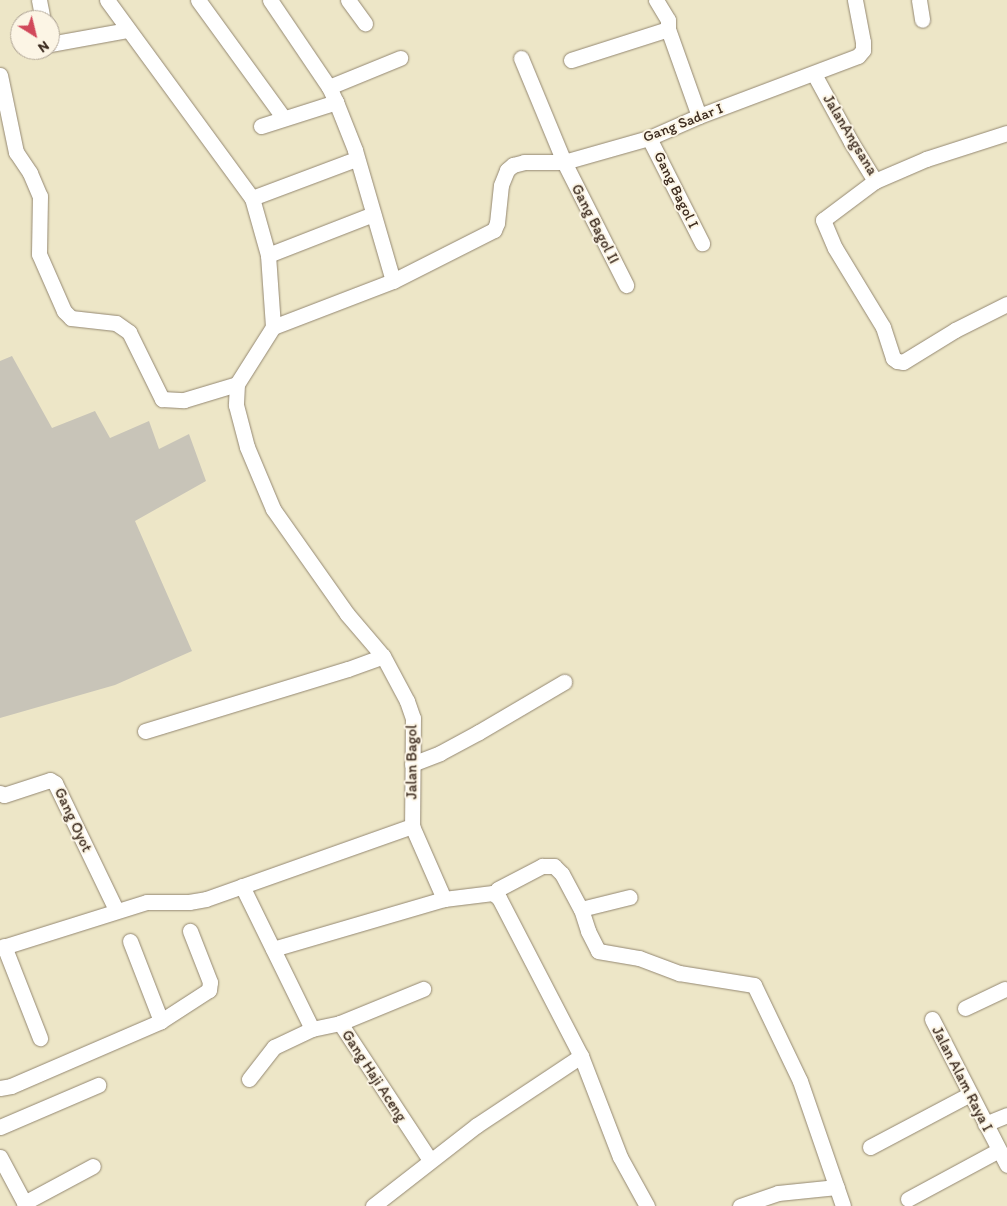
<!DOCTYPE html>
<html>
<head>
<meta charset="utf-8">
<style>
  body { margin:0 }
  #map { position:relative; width:1007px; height:1206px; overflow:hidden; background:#ede6c7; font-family:Itim,sans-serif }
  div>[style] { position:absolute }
  .industrial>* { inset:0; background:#c8c4b8 }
  .roads { filter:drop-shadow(0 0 1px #948872) drop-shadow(0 0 1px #948872) }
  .minor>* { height:15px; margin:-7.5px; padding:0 7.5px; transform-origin:7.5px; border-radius:7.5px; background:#fff }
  span { translate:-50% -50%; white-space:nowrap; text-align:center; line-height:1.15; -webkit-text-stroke:4px #fcf5e5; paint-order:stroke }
  .street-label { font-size:15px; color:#3b2a1e }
  .north { position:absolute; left:10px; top:10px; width:50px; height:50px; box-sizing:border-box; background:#fcf5e5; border:1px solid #afa495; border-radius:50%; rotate:144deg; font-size:14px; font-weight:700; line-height:20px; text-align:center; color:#3b2a1e }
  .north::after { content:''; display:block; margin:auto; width:18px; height:22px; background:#d1495b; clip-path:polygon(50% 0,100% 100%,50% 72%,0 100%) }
</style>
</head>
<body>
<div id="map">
  <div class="industrial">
    <div style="clip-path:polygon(12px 356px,52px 428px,95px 411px,110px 438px,149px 421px,159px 449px,189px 434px,206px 481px,135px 521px,192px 651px,115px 685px,0 718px,0 361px)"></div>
  </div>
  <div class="roads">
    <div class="minor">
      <div style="left:39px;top:0;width:20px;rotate:79deg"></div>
      <div style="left:107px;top:0;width:245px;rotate:53.8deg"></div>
      <div style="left:252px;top:198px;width:59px;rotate:74.3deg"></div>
      <div style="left:268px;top:255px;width:72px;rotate:86deg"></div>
      <div style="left:198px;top:0;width:145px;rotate:54deg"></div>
      <div style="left:270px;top:0;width:105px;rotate:55.9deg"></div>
      <div style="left:329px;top:87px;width:17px;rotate:65deg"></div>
      <div style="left:336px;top:102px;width:52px;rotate:68.4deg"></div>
      <div style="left:355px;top:150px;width:136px;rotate:73.8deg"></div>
      <div style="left:348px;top:0;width:29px;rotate:54deg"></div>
      <div style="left:656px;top:0;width:23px;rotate:59deg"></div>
      <div style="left:668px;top:20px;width:9px;rotate:90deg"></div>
      <div style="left:919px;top:0;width:20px;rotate:81deg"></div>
      <div style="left:50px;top:44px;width:78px;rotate:-10.3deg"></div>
      <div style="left:521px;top:58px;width:113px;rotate:67.5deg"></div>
      <div style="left:564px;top:162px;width:138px;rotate:63.2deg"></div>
      <div style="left:571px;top:60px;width:102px;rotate:-17.7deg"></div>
      <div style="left:668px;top:29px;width:92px;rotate:70.4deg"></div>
      <div style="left:814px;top:74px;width:77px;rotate:61.4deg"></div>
      <div style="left:851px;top:142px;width:46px;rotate:58.4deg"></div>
      <div style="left:875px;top:181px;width:56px;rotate:-23.3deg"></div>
      <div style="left:926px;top:159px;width:85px;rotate:-17.8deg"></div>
      <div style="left:0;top:75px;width:79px;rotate:78.3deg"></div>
      <div style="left:16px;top:152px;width:25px;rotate:56deg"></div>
      <div style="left:30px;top:173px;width:25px;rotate:67deg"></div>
      <div style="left:40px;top:196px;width:58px;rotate:91deg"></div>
      <div style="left:39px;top:254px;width:62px;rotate:66.3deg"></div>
      <div style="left:64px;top:311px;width:10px;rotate:45deg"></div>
      <div style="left:71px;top:318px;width:45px;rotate:6.3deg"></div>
      <div style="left:116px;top:323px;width:16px;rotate:35deg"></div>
      <div style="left:129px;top:332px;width:75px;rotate:63.8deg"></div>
      <div style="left:162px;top:399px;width:22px;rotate:3deg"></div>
      <div style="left:184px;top:400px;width:55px;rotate:-16.8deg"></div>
      <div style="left:329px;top:87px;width:77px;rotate:-22.2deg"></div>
      <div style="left:261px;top:126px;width:79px;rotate:-17.7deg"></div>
      <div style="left:649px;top:138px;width:118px;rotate:63.2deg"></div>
      <div style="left:875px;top:181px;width:65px;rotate:143.1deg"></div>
      <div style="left:823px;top:220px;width:30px;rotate:67deg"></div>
      <div style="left:835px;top:248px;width:92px;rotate:58.7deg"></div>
      <div style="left:883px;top:327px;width:33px;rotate:72deg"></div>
      <div style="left:893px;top:358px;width:5px;rotate:37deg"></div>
      <div style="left:897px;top:361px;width:6px;rotate:9deg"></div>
      <div style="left:903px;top:362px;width:61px;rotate:-31.6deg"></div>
      <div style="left:955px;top:330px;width:58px;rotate:-26.6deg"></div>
      <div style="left:252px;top:198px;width:111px;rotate:-20.6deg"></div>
      <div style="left:268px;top:255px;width:113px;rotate:-21.3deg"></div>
      <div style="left:273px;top:327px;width:67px;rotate:122.3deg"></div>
      <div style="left:237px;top:384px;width:21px;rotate:93deg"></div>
      <div style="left:236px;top:405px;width:43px;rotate:75.3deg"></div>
      <div style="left:247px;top:447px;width:67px;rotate:67.2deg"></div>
      <div style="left:273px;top:509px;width:128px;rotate:54.8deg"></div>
      <div style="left:347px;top:614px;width:55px;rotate:49.4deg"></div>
      <div style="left:383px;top:656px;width:51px;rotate:61.9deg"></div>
      <div style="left:407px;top:701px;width:18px;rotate:71deg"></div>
      <div style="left:413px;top:718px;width:108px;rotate:90.5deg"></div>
      <div style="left:412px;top:826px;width:80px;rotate:66.3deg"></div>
      <div style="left:444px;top:899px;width:49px;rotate:-7deg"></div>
      <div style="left:493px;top:893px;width:8px;rotate:40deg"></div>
      <div style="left:499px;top:898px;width:178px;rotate:62.6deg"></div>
      <div style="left:581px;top:1056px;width:108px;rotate:68.9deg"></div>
      <div style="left:620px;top:1157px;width:56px;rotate:61.1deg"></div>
      <div style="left:273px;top:327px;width:129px;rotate:-21deg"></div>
      <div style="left:393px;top:281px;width:113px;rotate:-26.8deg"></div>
      <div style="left:494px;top:230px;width:8px;rotate:-67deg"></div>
      <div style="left:497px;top:223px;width:38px;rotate:-84deg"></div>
      <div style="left:501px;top:185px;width:16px;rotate:-68deg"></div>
      <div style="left:507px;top:170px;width:8px;rotate:-40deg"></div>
      <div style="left:513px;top:165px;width:11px;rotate:-15deg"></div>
      <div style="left:524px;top:162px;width:40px"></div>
      <div style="left:564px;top:162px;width:88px;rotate:-15.8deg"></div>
      <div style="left:649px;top:138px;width:55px;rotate:-23.7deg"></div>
      <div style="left:699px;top:116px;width:170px;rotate:-20.7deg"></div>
      <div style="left:858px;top:56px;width:8px;rotate:-50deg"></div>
      <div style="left:863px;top:50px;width:8px;rotate:-90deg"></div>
      <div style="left:863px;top:42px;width:43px;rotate:-100.8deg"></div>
      <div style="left:145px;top:731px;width:212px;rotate:-17deg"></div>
      <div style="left:348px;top:669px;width:37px;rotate:-20deg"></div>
      <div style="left:412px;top:764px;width:30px;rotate:-21deg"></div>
      <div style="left:440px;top:753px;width:44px;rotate:-28.3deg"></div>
      <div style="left:479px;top:732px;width:99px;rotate:-30.5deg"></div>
      <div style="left:0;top:793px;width:4px;rotate:27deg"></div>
      <div style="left:4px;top:795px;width:48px;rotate:-18.1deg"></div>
      <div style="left:50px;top:780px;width:6px;rotate:31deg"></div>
      <div style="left:55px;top:783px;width:141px;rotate:64.3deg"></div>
      <div style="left:242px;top:886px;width:159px;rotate:63.9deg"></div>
      <div style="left:312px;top:1029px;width:29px;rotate:-12deg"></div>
      <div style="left:340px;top:1023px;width:164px;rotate:56.7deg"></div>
      <div style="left:494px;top:894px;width:6px;rotate:-51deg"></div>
      <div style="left:498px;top:889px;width:50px;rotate:-27.6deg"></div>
      <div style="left:542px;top:866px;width:12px"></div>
      <div style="left:554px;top:866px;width:11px;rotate:45deg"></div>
      <div style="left:562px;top:874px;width:40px;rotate:62deg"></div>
      <div style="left:581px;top:909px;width:23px;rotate:72deg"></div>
      <div style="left:588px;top:931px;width:22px;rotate:63deg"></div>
      <div style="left:598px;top:951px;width:42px;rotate:9.7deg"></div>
      <div style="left:639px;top:958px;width:43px;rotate:20.6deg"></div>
      <div style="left:679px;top:973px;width:76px;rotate:9.1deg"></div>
      <div style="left:754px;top:985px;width:106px;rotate:64.4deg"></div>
      <div style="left:800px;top:1081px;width:132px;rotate:71deg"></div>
      <div style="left:581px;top:909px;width:50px;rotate:-13.8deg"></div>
      <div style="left:130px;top:941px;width:86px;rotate:68.8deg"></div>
      <div style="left:4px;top:946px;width:99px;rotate:68.6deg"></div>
      <div style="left:0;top:948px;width:154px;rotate:-17.4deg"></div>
      <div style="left:147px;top:902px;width:42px"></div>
      <div style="left:189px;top:902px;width:17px;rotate:-10deg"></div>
      <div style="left:206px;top:899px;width:219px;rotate:-19.5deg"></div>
      <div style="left:273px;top:949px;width:178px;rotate:-16.3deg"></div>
      <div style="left:965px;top:1008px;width:44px;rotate:-25.4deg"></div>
      <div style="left:932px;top:1019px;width:164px;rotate:62.8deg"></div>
      <div style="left:340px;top:1023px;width:90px;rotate:-22.3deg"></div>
      <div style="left:249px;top:1079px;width:41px;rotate:-52deg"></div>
      <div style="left:274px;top:1047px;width:42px;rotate:-25.3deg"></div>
      <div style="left:0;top:1088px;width:11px;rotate:-10deg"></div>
      <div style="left:11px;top:1086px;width:163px;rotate:-23.4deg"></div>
      <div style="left:161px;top:1021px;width:57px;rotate:-32.9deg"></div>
      <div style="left:209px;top:990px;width:8px;rotate:-83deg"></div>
      <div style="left:210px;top:982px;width:55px;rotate:-111.4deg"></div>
      <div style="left:985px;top:1124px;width:24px;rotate:-22deg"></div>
      <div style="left:0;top:1127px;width:107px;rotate:-23.2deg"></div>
      <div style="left:870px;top:1147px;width:113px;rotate:-27.9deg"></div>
      <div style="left:0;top:1157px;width:55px;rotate:62deg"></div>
      <div style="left:908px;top:1199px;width:103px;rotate:-28.3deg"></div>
      <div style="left:24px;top:1203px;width:78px;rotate:-28.2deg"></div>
      <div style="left:373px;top:1206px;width:132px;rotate:-37.9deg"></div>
      <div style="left:477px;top:1125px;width:125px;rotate:-33.6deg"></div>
      <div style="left:740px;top:1206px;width:40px;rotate:-18.9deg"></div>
      <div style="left:778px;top:1193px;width:59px;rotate:-5.8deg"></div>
    </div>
  </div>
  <div class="street-label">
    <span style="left:683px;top:123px;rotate:-21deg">Gang Sadar I</span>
    <span style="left:850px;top:135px;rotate:59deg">JalanAngsana</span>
    <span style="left:676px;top:190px;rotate:64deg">Gang Bagol I</span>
    <span style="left:595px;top:224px;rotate:63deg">Gang Bagol II</span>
    <span style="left:412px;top:762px;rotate:-90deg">Jalan Bagol</span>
    <span style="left:73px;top:820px;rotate:65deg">Gang Oyot</span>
    <span style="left:374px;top:1076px;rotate:57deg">Gang Haji Aceng</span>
    <span style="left:962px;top:1079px;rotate:63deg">Jalan Alam Raya I</span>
  </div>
  <div class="north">N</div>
</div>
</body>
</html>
